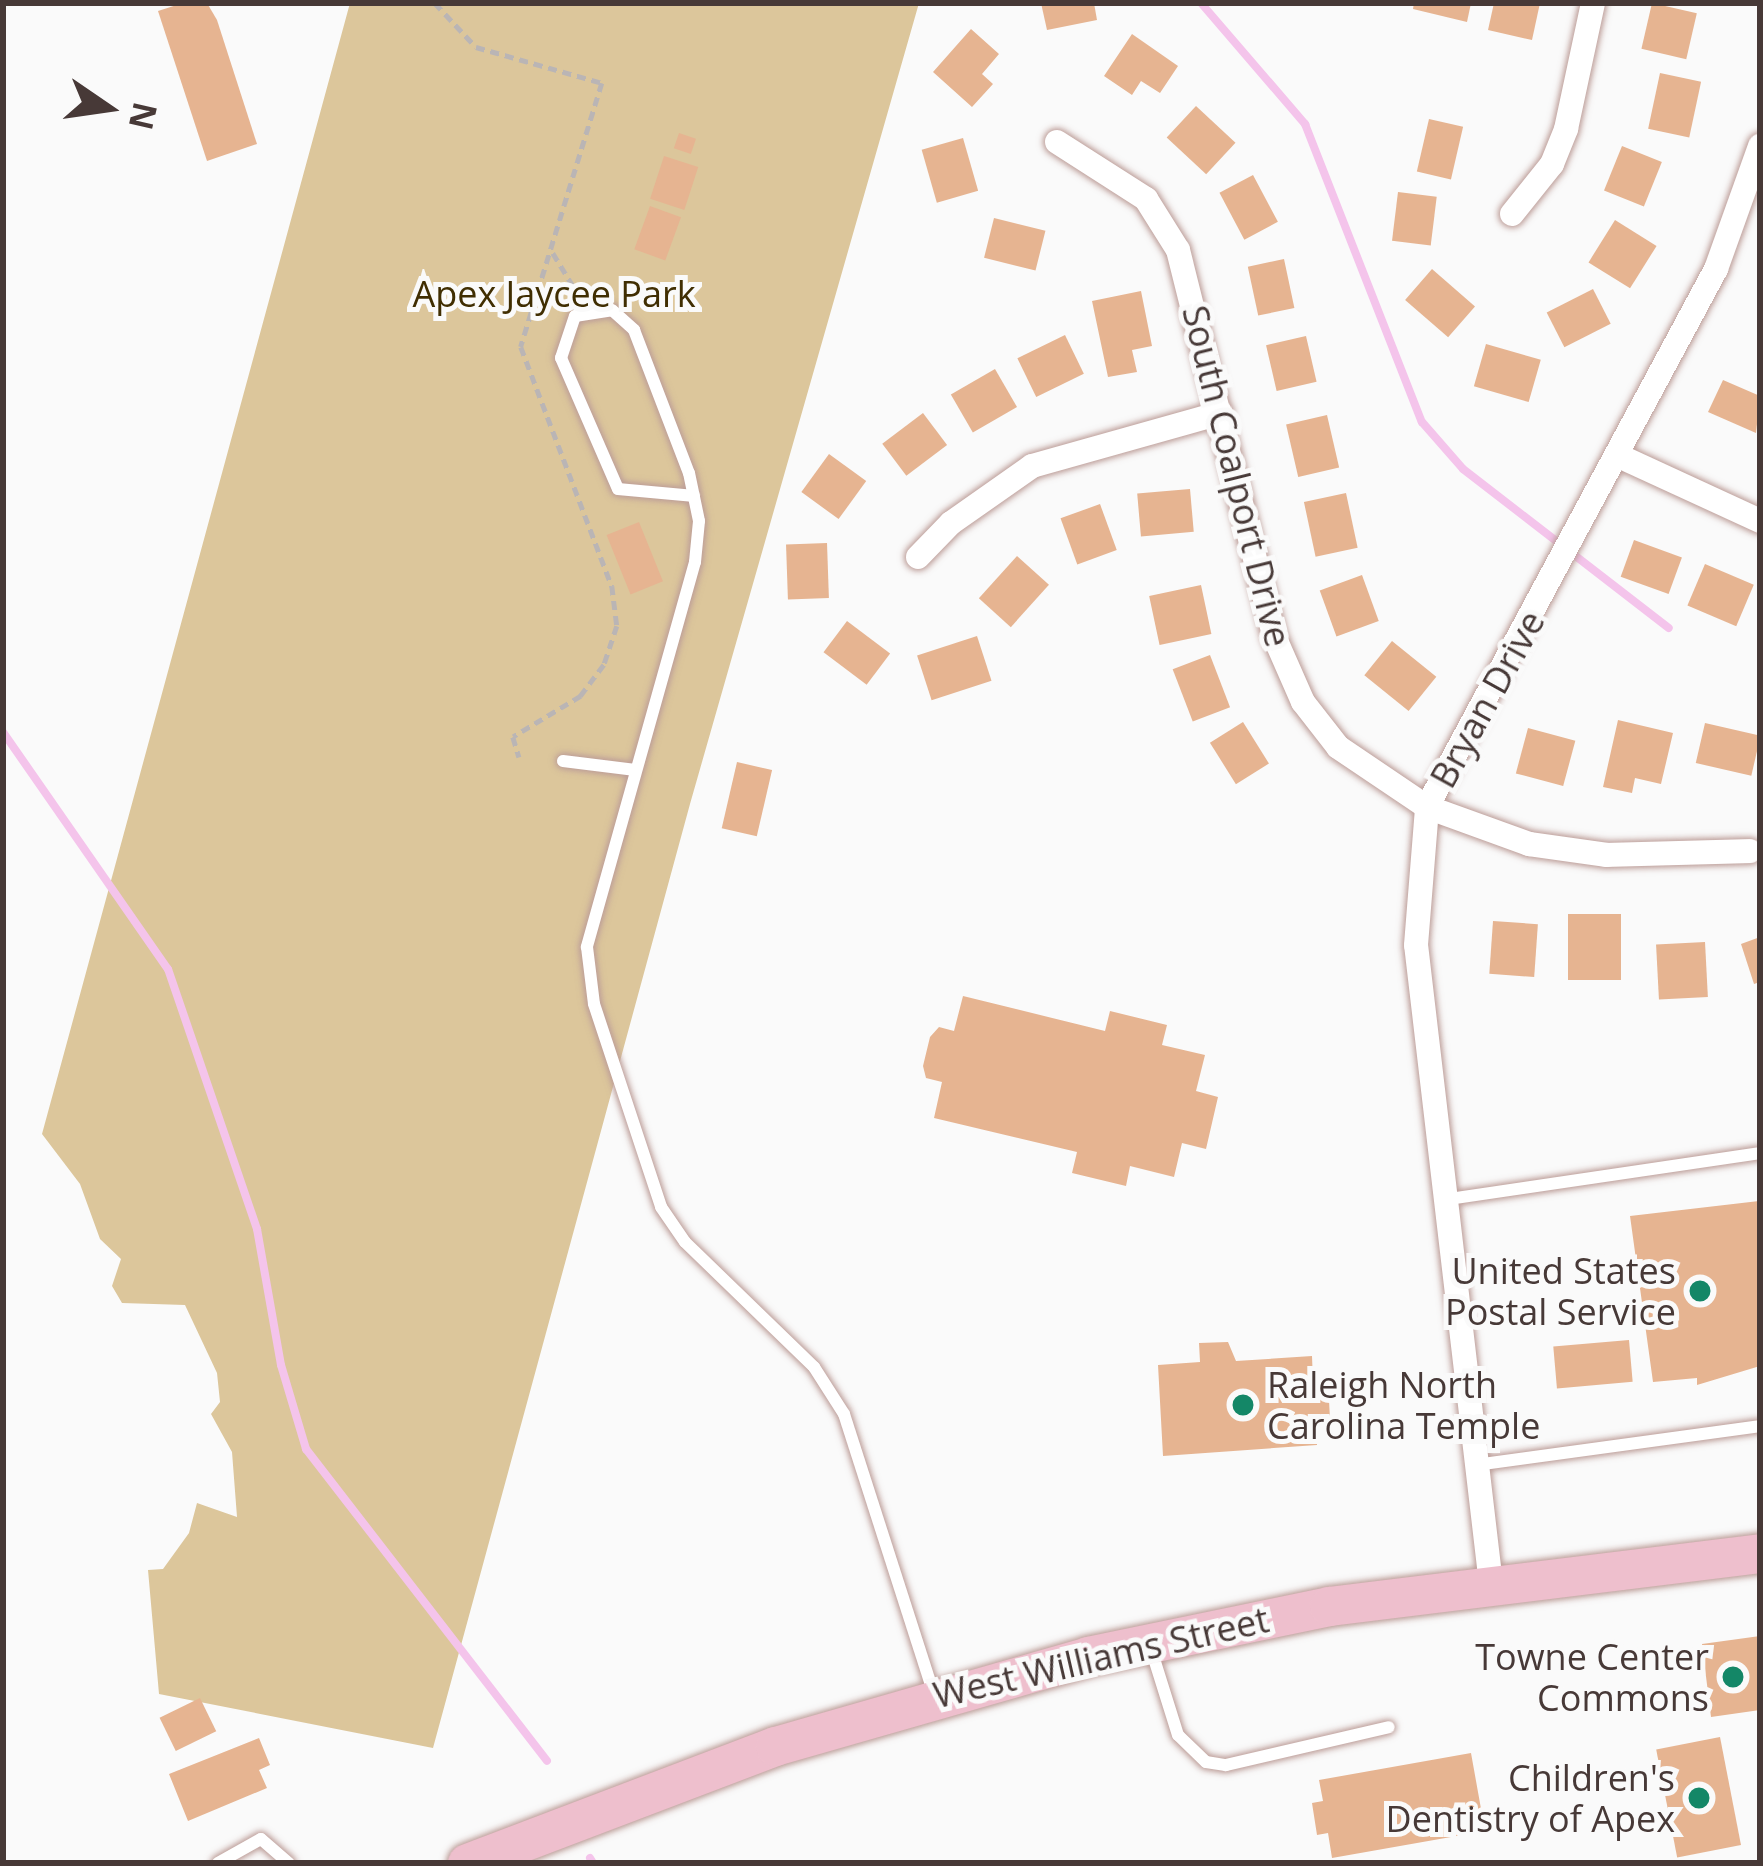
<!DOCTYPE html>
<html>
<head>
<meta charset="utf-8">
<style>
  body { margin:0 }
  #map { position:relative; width:1763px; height:1866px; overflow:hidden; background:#fafafa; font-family:"Open Sans",sans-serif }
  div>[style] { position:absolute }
  .green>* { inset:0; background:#dcc69b }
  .stream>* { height:8px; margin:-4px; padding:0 4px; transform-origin:4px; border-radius:4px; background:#f4c4eb }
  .building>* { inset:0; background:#e6b491; transform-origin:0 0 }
  .path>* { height:4.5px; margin-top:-2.25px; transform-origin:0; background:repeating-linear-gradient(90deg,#bab5b5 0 9px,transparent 0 15px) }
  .roads { filter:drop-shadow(0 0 3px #bc9d98) drop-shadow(0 0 3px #bc9d98) }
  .service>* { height:12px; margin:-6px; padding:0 6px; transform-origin:6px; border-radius:6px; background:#fff }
  .minor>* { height:24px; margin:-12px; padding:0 12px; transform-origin:12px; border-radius:12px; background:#fff }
  .primary>* { height:39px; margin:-19.5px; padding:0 19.5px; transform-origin:19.5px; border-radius:19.5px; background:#eebfcd }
  .dots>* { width:33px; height:33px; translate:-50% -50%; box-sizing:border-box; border:6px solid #fafafa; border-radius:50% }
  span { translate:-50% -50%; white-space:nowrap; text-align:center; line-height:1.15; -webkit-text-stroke:10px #fafafa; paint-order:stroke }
  .park-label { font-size:36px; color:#402e02 }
  .street-label { font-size:36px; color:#473937 }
  .poi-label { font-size:36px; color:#473937 }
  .right { translate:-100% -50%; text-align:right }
  .left { translate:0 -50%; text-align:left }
  .frame { position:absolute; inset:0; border:6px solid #473937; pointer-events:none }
  .north { position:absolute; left:48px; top:48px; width:120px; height:120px; -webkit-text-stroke:9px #fafafa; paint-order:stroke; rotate:103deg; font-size:33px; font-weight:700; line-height:48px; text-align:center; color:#473937 }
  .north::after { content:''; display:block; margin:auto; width:42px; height:54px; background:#473937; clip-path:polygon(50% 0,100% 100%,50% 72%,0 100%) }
</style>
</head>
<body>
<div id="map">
  <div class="green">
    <div style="clip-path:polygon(350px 3px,919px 3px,690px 804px,433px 1748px,159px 1694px,148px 1570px,163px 1569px,189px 1533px,197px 1503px,237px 1517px,232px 1452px,211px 1414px,220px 1402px,217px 1373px,185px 1305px,122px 1303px,112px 1286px,121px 1259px,100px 1239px,80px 1184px,42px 1134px)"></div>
  </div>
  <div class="stream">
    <div style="left:1201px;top:3px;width:160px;rotate:49.3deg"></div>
    <div style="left:1305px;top:124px;width:320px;rotate:68.6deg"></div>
    <div style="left:1422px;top:422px;width:62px;rotate:48.9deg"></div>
    <div style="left:1463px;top:469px;width:260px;rotate:37.7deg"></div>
    <div style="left:3px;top:732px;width:289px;rotate:55.2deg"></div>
    <div style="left:168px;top:969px;width:275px;rotate:71.1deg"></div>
    <div style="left:257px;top:1229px;width:138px;rotate:80deg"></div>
    <div style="left:281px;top:1365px;width:88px;rotate:73.4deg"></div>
    <div style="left:306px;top:1449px;width:394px;rotate:52.3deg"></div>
    <div style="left:590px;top:1858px;width:6px;rotate:59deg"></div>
  </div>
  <div class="building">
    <div style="clip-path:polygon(183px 3px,207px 3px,217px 20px,257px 144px,207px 161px,158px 11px)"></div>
    <div style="clip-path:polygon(1041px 3px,1094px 3px,1097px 20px,1047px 30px)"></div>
    <div style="clip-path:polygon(1414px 3px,1471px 3px,1467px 22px,1413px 9px)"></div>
    <div style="clip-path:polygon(1494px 3px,1540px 3px,1532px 40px,1488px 30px)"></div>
    <div style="left:1652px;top:3px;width:46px;height:47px;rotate:13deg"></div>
    <div style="clip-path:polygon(971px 29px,999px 54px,982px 74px,993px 84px,972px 107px,933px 72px)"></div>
    <div style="clip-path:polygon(1132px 34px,1178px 66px,1160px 93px,1141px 81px,1132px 95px,1104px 76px)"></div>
    <div style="left:1660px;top:73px;width:42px;height:57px;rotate:12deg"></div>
    <div style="left:1196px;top:106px;width:54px;height:43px;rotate:43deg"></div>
    <div style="left:1429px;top:119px;width:35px;height:54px;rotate:13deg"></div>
    <div style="left:679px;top:133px;width:18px;height:16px;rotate:19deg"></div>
    <div style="left:963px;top:138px;width:55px;height:43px;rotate:74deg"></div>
    <div style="left:1622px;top:146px;width:43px;height:48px;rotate:22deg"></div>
    <div style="left:664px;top:156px;width:36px;height:45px;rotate:18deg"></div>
    <div style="left:1253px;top:175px;width:53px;height:38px;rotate:62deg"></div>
    <div style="left:1398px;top:192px;width:39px;height:49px;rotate:7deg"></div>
    <div style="left:650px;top:206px;width:33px;height:46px;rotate:20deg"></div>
    <div style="left:994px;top:218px;width:53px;height:41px;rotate:14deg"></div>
    <div style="left:1615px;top:220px;width:49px;height:50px;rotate:32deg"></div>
    <div style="left:1284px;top:259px;width:50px;height:37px;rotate:78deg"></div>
    <div style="left:1432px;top:269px;width:57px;height:41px;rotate:41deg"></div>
    <div style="left:1593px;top:289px;width:39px;height:52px;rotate:63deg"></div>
    <div style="clip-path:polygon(1141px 291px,1152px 346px,1132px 350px,1137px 372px,1108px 377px,1092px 301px)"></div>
    <div style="left:1065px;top:335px;width:43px;height:53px;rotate:64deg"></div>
    <div style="left:1306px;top:336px;width:47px;height:41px;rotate:77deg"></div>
    <div style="left:1486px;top:344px;width:57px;height:44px;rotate:16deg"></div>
    <div style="left:995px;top:369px;width:44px;height:51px;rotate:60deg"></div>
    <div style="clip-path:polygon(1723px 380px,1760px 396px,1756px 433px,1708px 412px)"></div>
    <div style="left:923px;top:413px;width:40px;height:51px;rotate:53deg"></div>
    <div style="left:1327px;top:415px;width:54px;height:42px;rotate:77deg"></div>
    <div style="left:829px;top:454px;width:46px;height:47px;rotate:36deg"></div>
    <div style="left:1190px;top:489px;width:43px;height:53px;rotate:85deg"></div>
    <div style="left:1346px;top:493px;width:56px;height:43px;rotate:78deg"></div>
    <div style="left:1100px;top:504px;width:49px;height:42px;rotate:70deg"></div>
    <div style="left:639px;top:522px;width:64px;height:35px;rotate:68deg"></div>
    <div style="left:1634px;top:540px;width:51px;height:39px;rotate:20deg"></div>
    <div style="left:827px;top:543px;width:55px;height:41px;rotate:88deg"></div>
    <div style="left:1017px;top:556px;width:43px;height:57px;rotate:42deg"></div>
    <div style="left:1705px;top:564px;width:53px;height:45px;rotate:23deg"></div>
    <div style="left:1362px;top:575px;width:49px;height:45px;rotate:70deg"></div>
    <div style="left:1201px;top:585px;width:50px;height:53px;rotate:78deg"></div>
    <div style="left:847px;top:621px;width:54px;height:39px;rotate:37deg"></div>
    <div style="left:977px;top:636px;width:47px;height:63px;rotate:72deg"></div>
    <div style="left:1392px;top:641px;width:57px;height:44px;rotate:39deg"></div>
    <div style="left:1210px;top:655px;width:56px;height:40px;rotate:69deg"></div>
    <div style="clip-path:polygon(1618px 720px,1673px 733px,1661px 784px,1635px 778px,1632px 793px,1603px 787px)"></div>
    <div style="left:1243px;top:722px;width:49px;height:39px;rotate:58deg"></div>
    <div style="left:1705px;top:723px;width:57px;height:41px;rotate:13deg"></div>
    <div style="left:1528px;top:728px;width:49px;height:47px;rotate:15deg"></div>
    <div style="left:737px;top:762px;width:36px;height:68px;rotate:13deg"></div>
    <div style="left:1568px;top:914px;width:53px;height:66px"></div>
    <div style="left:1493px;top:921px;width:45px;height:53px;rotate:4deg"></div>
    <div style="clip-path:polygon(1760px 937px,1760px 982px,1754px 984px,1741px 944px)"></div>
    <div style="left:1705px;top:942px;width:55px;height:49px;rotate:87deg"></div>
    <div style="clip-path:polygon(963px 996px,1105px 1031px,1110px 1011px,1167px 1025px,1162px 1045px,1205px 1055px,1196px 1091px,1218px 1097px,1206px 1149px,1182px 1143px,1174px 1177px,1130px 1166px,1126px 1186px,1072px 1173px,1077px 1152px,934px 1118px,942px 1082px,926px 1078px,923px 1066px,930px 1037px,939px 1027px,954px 1031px)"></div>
    <div style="clip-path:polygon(1759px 1201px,1760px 1366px,1697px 1385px,1697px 1378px,1653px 1382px,1630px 1216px)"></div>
    <div style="left:1629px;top:1340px;width:42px;height:76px;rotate:85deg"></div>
    <div style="clip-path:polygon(1228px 1342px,1236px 1361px,1312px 1356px,1313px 1382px,1328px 1381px,1330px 1419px,1316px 1420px,1317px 1445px,1163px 1456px,1158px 1365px,1200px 1362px,1199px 1343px)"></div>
    <div style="clip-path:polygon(1760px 1636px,1760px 1710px,1711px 1717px,1702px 1644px)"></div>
    <div style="left:200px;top:1698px;width:37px;height:45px;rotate:64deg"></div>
    <div style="left:1720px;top:1737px;width:110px;height:65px;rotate:79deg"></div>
    <div style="clip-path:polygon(259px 1738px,270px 1765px,259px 1770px,267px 1788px,188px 1821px,169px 1774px)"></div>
    <div style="clip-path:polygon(1471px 1753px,1485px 1831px,1332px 1858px,1328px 1833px,1317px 1835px,1312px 1803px,1323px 1801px,1319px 1780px)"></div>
  </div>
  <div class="path">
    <div style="left:435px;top:3px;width:60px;rotate:47deg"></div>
    <div style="left:476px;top:47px;width:131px;rotate:15.9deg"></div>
    <div style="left:602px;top:83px;width:276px;rotate:107.1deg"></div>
    <div style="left:521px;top:347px;width:256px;rotate:69.2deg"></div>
    <div style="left:612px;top:586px;width:40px;rotate:82.9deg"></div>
    <div style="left:617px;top:626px;width:41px;rotate:108.4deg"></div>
    <div style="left:604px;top:665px;width:39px;rotate:127deg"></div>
    <div style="left:581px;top:696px;width:79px;rotate:148.9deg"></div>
    <div style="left:513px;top:737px;width:21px;rotate:73deg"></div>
    <div style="left:553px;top:253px;width:54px;rotate:58.7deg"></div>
  </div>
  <div class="roads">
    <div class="service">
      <div style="left:694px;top:496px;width:76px;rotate:-174.7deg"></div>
      <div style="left:618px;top:489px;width:143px;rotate:-113.5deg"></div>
      <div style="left:561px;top:358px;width:44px;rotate:-71.6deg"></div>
      <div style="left:575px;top:316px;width:37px;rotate:-9deg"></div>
      <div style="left:612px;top:310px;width:30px;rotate:42deg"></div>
      <div style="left:634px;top:330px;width:153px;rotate:69deg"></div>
      <div style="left:689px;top:473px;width:49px;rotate:78.2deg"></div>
      <div style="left:699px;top:521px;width:41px;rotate:95.6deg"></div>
      <div style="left:695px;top:562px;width:400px;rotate:105.7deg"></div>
      <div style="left:587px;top:947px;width:57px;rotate:83deg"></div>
      <div style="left:594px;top:1004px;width:214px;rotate:71.7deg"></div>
      <div style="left:661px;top:1207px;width:42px;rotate:55.6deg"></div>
      <div style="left:685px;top:1242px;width:180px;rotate:44.1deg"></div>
      <div style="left:814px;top:1367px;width:56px;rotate:57.4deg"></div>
      <div style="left:844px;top:1414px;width:294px;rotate:72.2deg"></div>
      <div style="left:563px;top:761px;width:73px;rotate:7.1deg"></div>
      <div style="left:1449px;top:1199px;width:314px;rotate:-8.4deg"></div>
      <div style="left:1476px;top:1465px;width:287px;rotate:-7.8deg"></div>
      <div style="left:1151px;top:1649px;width:90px;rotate:72.6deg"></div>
      <div style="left:1178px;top:1735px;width:39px;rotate:44deg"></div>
      <div style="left:1206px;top:1762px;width:20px;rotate:9deg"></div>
      <div style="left:1226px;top:1765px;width:167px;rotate:-13.1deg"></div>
      <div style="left:218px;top:1863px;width:49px;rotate:-29.2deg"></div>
      <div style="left:261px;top:1839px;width:37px;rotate:41deg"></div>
    </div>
    <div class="minor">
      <div style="left:1057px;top:142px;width:106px;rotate:32.6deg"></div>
      <div style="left:1146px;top:199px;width:60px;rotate:57.9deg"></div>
      <div style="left:1178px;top:250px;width:398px;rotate:76deg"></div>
      <div style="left:1274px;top:636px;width:72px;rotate:66.3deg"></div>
      <div style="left:1303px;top:702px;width:57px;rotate:52.1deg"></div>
      <div style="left:1338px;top:747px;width:107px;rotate:34deg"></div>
      <div style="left:1427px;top:807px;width:109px;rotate:19.9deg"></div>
      <div style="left:1529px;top:844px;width:79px;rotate:8deg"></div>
      <div style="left:1607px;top:855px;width:143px;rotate:-1.6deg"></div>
      <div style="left:1512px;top:214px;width:64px;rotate:-51.3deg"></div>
      <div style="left:1552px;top:164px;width:38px;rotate:-68deg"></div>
      <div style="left:1566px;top:129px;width:129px;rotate:-77.9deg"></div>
      <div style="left:1619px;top:456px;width:155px;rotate:24.7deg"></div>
      <div style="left:918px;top:557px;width:47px;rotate:-45.9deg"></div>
      <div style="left:951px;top:523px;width:99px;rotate:-35.1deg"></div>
      <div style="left:1032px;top:466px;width:196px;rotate:-15.7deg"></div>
      <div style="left:1491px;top:1584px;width:643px;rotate:-96.69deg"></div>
      <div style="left:1416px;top:945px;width:138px;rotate:-85.4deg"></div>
      <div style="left:1427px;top:807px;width:611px;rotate:-61.76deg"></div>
      <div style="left:1716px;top:269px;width:131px;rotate:-70.3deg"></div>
    </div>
    <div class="primary">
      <div style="left:467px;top:1863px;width:329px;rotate:-20.8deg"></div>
      <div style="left:775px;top:1746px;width:326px;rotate:-16deg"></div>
      <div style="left:1088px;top:1656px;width:246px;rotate:-11.7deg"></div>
      <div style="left:1329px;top:1606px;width:434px;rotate:-7deg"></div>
    </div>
  </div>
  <div class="dots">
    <div style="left:1700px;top:1291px;background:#148767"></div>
    <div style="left:1243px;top:1405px;background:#148767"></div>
    <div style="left:1733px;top:1677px;background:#148767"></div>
    <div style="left:1699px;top:1798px;background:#148767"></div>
  </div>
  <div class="park-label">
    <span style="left:554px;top:294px">Apex Jaycee Park</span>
  </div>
  <div class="street-label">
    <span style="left:1237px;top:476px;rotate:76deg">South Coalport Drive</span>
    <span style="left:1487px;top:699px;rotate:-61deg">Bryan Drive</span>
    <span style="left:1101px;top:1657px;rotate:-13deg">West Williams Street</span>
  </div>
  <div class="poi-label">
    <span class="right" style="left:1676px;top:1291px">United States<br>Postal Service</span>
    <span class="left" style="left:1267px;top:1405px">Raleigh North<br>Carolina Temple</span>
    <span class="right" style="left:1709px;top:1677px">Towne Center<br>Commons</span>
    <span class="right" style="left:1675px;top:1798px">Children's<br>Dentistry of Apex</span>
  </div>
  <div class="frame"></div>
  <div class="north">N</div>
</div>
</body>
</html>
